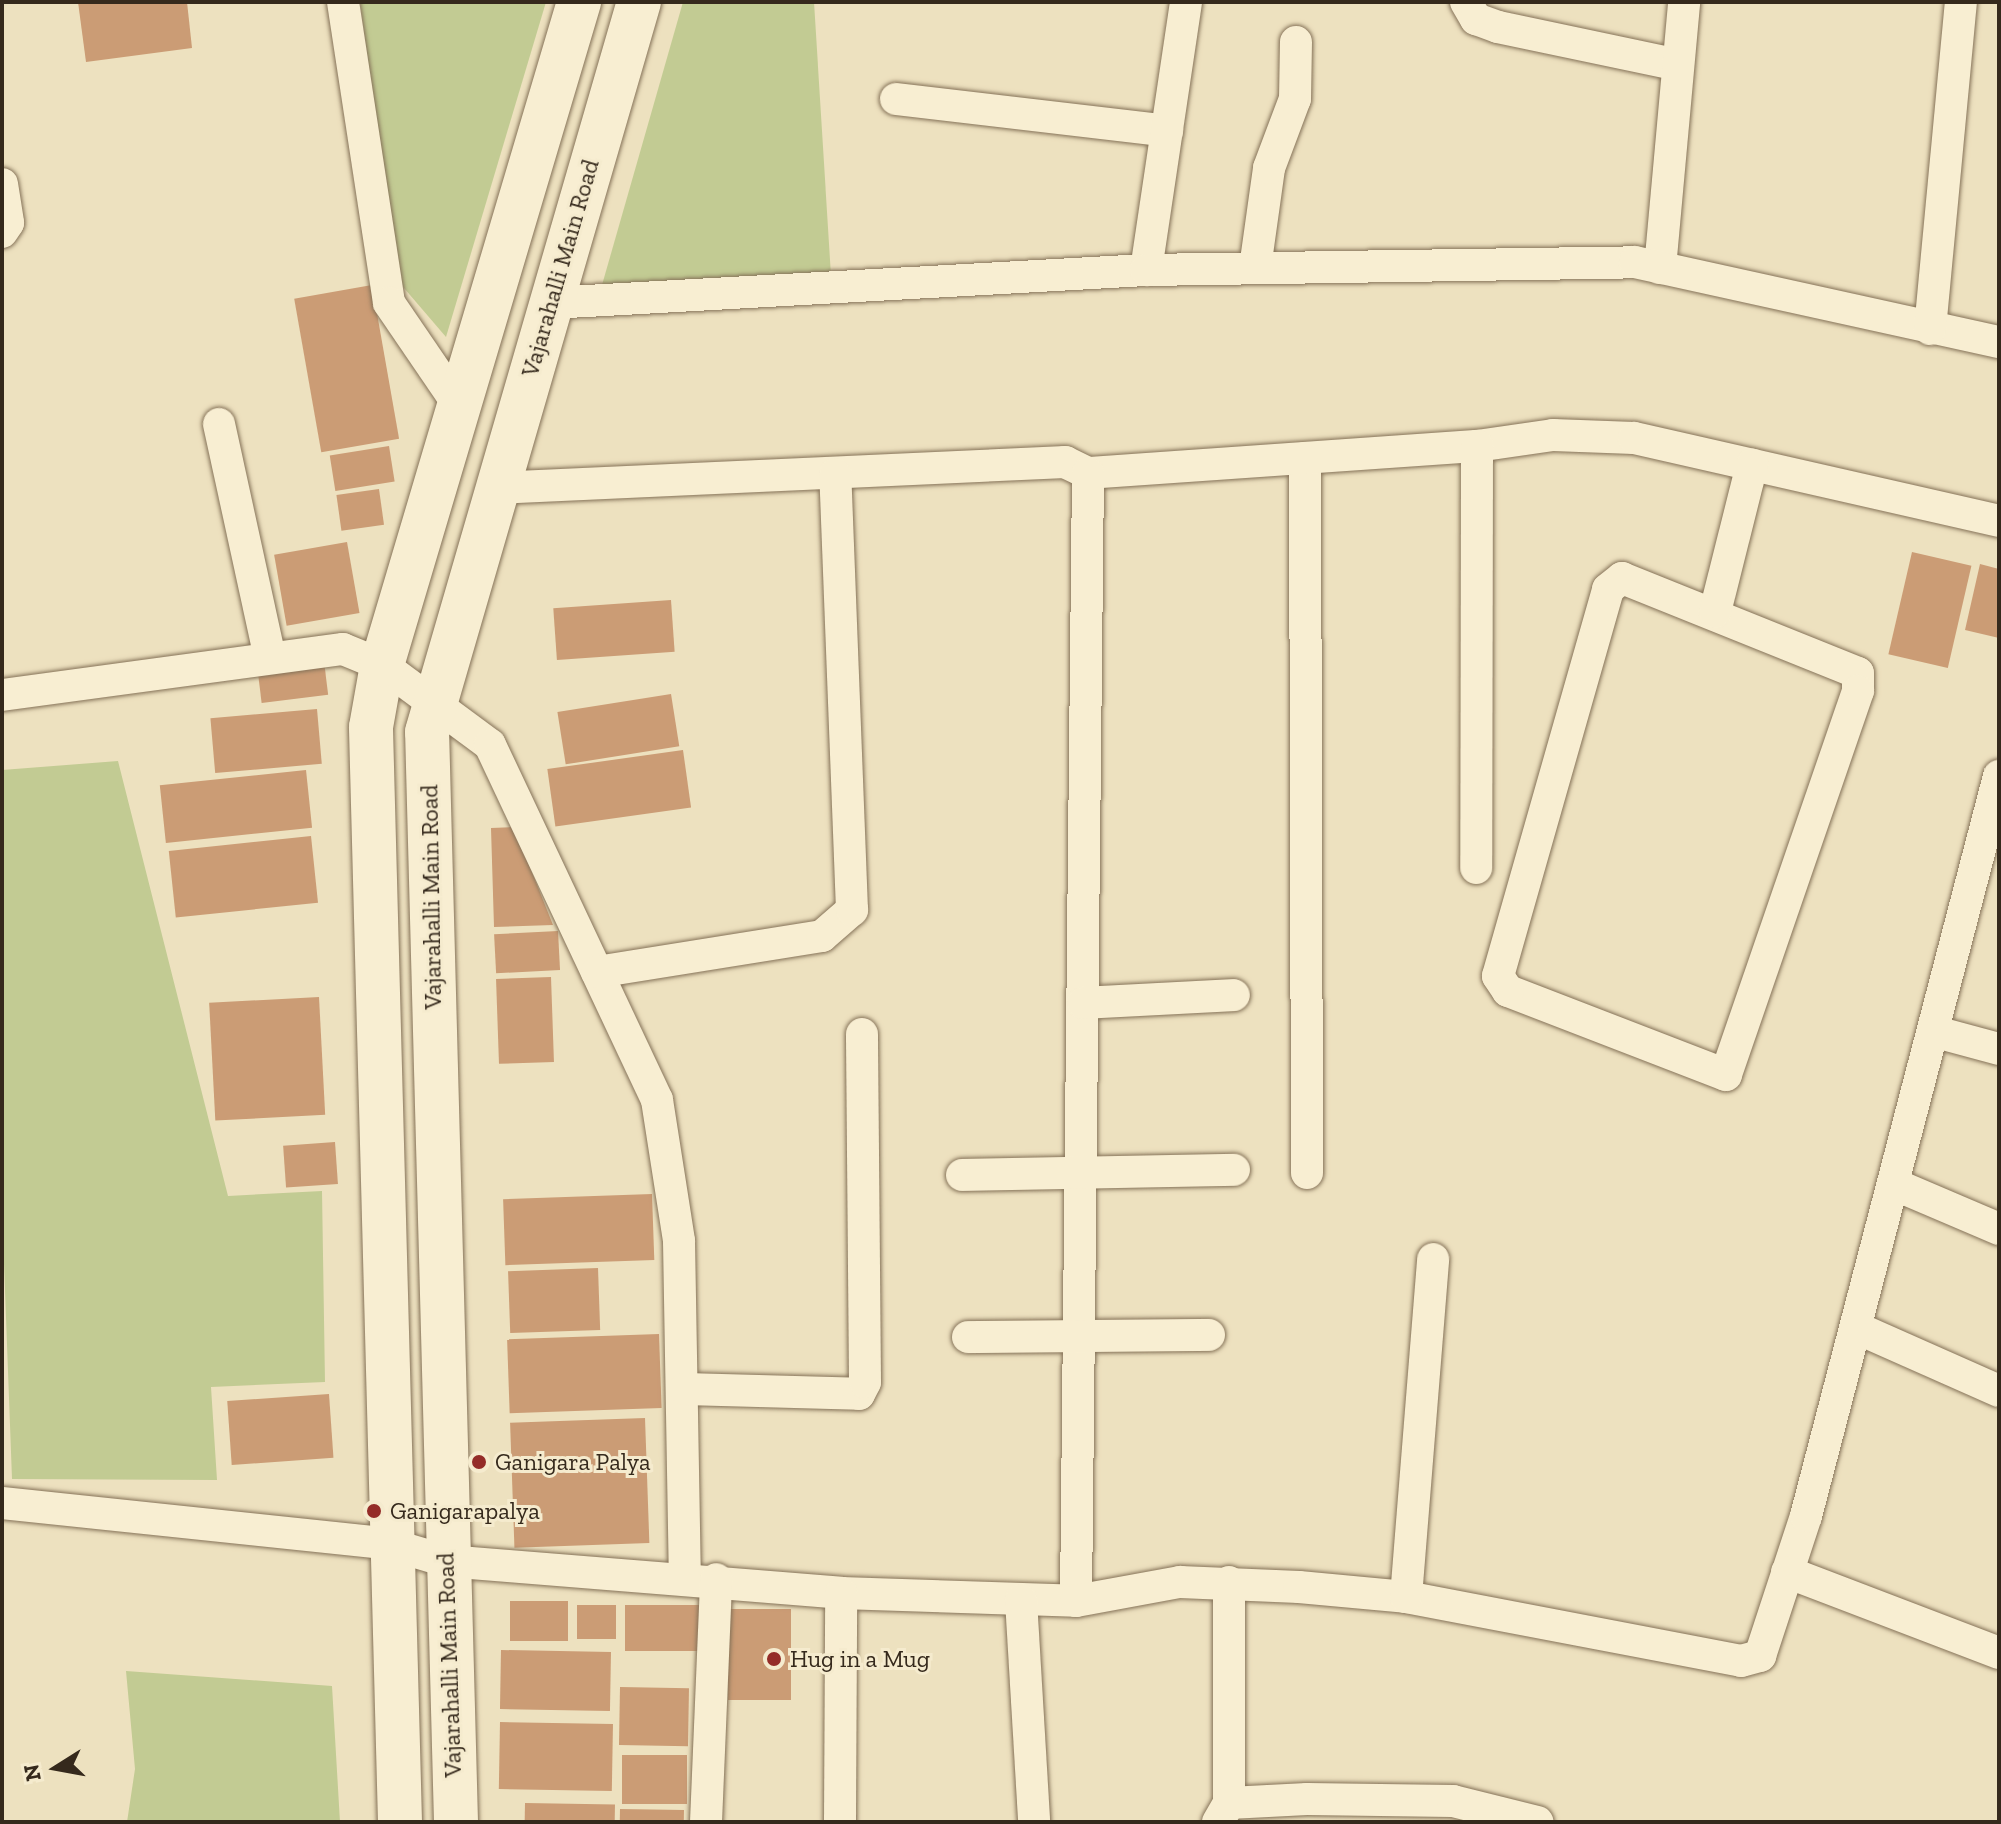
<!DOCTYPE html>
<html>
<head>
<meta charset="utf-8">
<style>
  body { margin:0 }
  #map { position:relative; width:2001px; height:1824px; overflow:hidden; background:#ede1bf; font-family:"Zilla Slab",serif }
  div>[style] { position:absolute }
  .green>* { inset:0; background:#c2cb93 }
  .building>* { inset:0; background:#cb9c75; transform-origin:0 0 }
  .roads { filter:drop-shadow(0 0 2px #857258) drop-shadow(0 0 2px #857258) }
  .street>* { height:32px; margin:-16px; padding:0 16px; transform-origin:16px; border-radius:16px; background:#f8eed2 }
  .secondary>* { height:44px; margin:-22px; padding:0 22px; transform-origin:22px; border-radius:22px; background:#f8eed2 }
  .dots>* { width:22px; height:22px; translate:-50% -50%; box-sizing:border-box; border:4px solid #f5ebce; border-radius:50% }
  span { translate:-50% -50%; white-space:nowrap; text-align:center; line-height:1.15; -webkit-text-stroke:6px #f5ebce; paint-order:stroke }
  .street-label { font-size:24px; color:#35291c }
  .poi-label { font-size:24px; color:#35291c }
  .left { translate:0 -50%; text-align:left }
  .frame { position:absolute; inset:0; border:4px solid #35291c; pointer-events:none }
  .north { position:absolute; left:16px; top:1728px; width:80px; height:80px; -webkit-text-stroke:6px #f5ebce; paint-order:stroke; rotate:259deg; font-size:22px; font-weight:700; line-height:32px; text-align:center; color:#35291c }
  .north::after { content:''; display:block; margin:auto; width:28px; height:36px; background:#35291c; clip-path:polygon(50% 0,100% 100%,50% 72%,0 100%) }
</style>
</head>
<body>
<div id="map">
  <div class="green">
    <div style="clip-path:polygon(360px 2px,546px 2px,446px 337px,398px 281px)"></div>
    <div style="clip-path:polygon(683px 2px,814px 2px,831px 276px,602px 285px)"></div>
    <div style="clip-path:polygon(118px 761px,228px 1196px,322px 1191px,325px 1382px,211px 1387px,217px 1480px,12px 1479px,2px 1210px,2px 770px)"></div>
    <div style="clip-path:polygon(126px 1671px,332px 1686px,340px 1822px,127px 1822px,135px 1769px)"></div>
  </div>
  <div class="building">
    <div style="clip-path:polygon(78px 2px,187px 2px,192px 48px,86px 62px)"></div>
    <div style="left:372px;top:285px;width:156px;height:79px;rotate:80deg"></div>
    <div style="left:389px;top:446px;width:36px;height:60px;rotate:81deg"></div>
    <div style="left:379px;top:489px;width:36px;height:43px;rotate:82deg"></div>
    <div style="left:347px;top:542px;width:72px;height:74px;rotate:80deg"></div>
    <div style="left:1912px;top:552px;width:61px;height:105px;rotate:13deg"></div>
    <div style="clip-path:polygon(1980px 564px,1999px 569px,1999px 638px,1965px 630px)"></div>
    <div style="left:671px;top:600px;width:52px;height:118px;rotate:86deg"></div>
    <div style="left:324px;top:661px;width:34px;height:67px;rotate:83deg"></div>
    <div style="left:671px;top:694px;width:53px;height:115px;rotate:81deg"></div>
    <div style="left:317px;top:709px;width:55px;height:107px;rotate:85deg"></div>
    <div style="left:683px;top:750px;width:58px;height:137px;rotate:82deg"></div>
    <div style="left:306px;top:770px;width:58px;height:147px;rotate:84deg"></div>
    <div style="clip-path:polygon(514px 827px,553px 925px,494px 927px,491px 828px)"></div>
    <div style="left:311px;top:836px;width:67px;height:143px;rotate:84deg"></div>
    <div style="left:558px;top:931px;width:39px;height:64px;rotate:87deg"></div>
    <div style="left:551px;top:977px;width:85px;height:55px;rotate:88deg"></div>
    <div style="left:319px;top:997px;width:118px;height:110px;rotate:87deg"></div>
    <div style="left:335px;top:1142px;width:42px;height:52px;rotate:86deg"></div>
    <div style="left:652px;top:1194px;width:66px;height:149px;rotate:88deg"></div>
    <div style="left:598px;top:1268px;width:62px;height:90px;rotate:88deg"></div>
    <div style="left:659px;top:1334px;width:74px;height:152px;rotate:88deg"></div>
    <div style="left:329px;top:1394px;width:64px;height:102px;rotate:86deg"></div>
    <div style="left:645px;top:1418px;width:125px;height:135px;rotate:88deg"></div>
    <div style="left:510px;top:1601px;width:58px;height:40px"></div>
    <div style="left:577px;top:1605px;width:39px;height:34px"></div>
    <div style="left:625px;top:1605px;width:74px;height:46px"></div>
    <div style="left:728px;top:1609px;width:63px;height:91px"></div>
    <div style="left:501px;top:1650px;width:110px;height:59px;rotate:1deg"></div>
    <div style="left:620px;top:1687px;width:69px;height:58px;rotate:1deg"></div>
    <div style="left:500px;top:1722px;width:113px;height:67px;rotate:1deg"></div>
    <div style="left:622px;top:1755px;width:65px;height:49px"></div>
    <div style="left:525px;top:1803px;width:90px;height:19px;rotate:1deg"></div>
    <div style="left:620px;top:1809px;width:64px;height:13px;rotate:1deg"></div>
  </div>
  <div class="roads">
    <div class="street">
      <div style="left:343px;top:2px;width:304px;rotate:81.3deg"></div>
      <div style="left:389px;top:303px;width:126px;rotate:55.7deg"></div>
      <div style="left:1466px;top:2px;width:20px;rotate:60deg"></div>
      <div style="left:1476px;top:19px;width:23px;rotate:20deg"></div>
      <div style="left:1498px;top:27px;width:184px;rotate:11.9deg"></div>
      <div style="left:896px;top:99px;width:273px;rotate:6.7deg"></div>
      <div style="left:2px;top:184px;width:39px;rotate:81deg"></div>
      <div style="left:8px;top:223px;width:11px;rotate:124deg"></div>
      <div style="left:1255px;top:268px;width:101px;rotate:-82deg"></div>
      <div style="left:1269px;top:168px;width:74px;rotate:-69.4deg"></div>
      <div style="left:1295px;top:99px;width:57px;rotate:-89deg"></div>
      <div style="left:1660px;top:268px;width:267px;rotate:-84.8deg"></div>
      <div style="left:1146px;top:270px;width:271px;rotate:-81.5deg"></div>
      <div style="left:550px;top:303px;width:597px;rotate:-3.17deg"></div>
      <div style="left:1146px;top:270px;width:489px;rotate:-0.9deg"></div>
      <div style="left:1635px;top:262px;width:373px;rotate:12.4deg"></div>
      <div style="left:1930px;top:329px;width:328px;rotate:-84.6deg"></div>
      <div style="left:219px;top:424px;width:234px;rotate:77.7deg"></div>
      <div style="left:1477px;top:446px;width:77px;rotate:-8.2deg"></div>
      <div style="left:1553px;top:435px;width:81px;rotate:2.1deg"></div>
      <div style="left:1634px;top:438px;width:374px;rotate:12.8deg"></div>
      <div style="left:1305px;top:458px;width:715px;rotate:89.84deg"></div>
      <div style="left:1088px;top:473px;width:390px;rotate:-4deg"></div>
      <div style="left:1477px;top:446px;width:422px;rotate:90.1deg"></div>
      <div style="left:495px;top:488px;width:571px;rotate:-2.61deg"></div>
      <div style="left:1065px;top:462px;width:25px;rotate:26deg"></div>
      <div style="left:1088px;top:473px;width:1128px;rotate:90.61deg"></div>
      <div style="left:1622px;top:578px;width:254px;rotate:21.9deg"></div>
      <div style="left:1858px;top:673px;width:18px;rotate:90deg"></div>
      <div style="left:1858px;top:691px;width:406px;rotate:109deg"></div>
      <div style="left:1726px;top:1075px;width:234px;rotate:-158.9deg"></div>
      <div style="left:1508px;top:991px;width:18px;rotate:-124deg"></div>
      <div style="left:1498px;top:976px;width:402px;rotate:-74.1deg"></div>
      <div style="left:1608px;top:589px;width:18px;rotate:-38deg"></div>
      <div style="left:1715px;top:612px;width:152px;rotate:-75.9deg"></div>
      <div style="left:2px;top:695px;width:344px;rotate:-7.7deg"></div>
      <div style="left:343px;top:649px;width:42px;rotate:22.3deg"></div>
      <div style="left:382px;top:665px;width:134px;rotate:36.5deg"></div>
      <div style="left:490px;top:745px;width:392px;rotate:64.8deg"></div>
      <div style="left:657px;top:1100px;width:143px;rotate:81.1deg"></div>
      <div style="left:679px;top:1241px;width:336px;rotate:89deg"></div>
      <div style="left:597px;top:972px;width:228px;rotate:-9.1deg"></div>
      <div style="left:822px;top:936px;width:40px;rotate:-41deg"></div>
      <div style="left:852px;top:910px;width:436px;rotate:-92.2deg"></div>
      <div style="left:1083px;top:1003px;width:151px;rotate:-3deg"></div>
      <div style="left:1936px;top:1032px;width:65px;rotate:15.1deg"></div>
      <div style="left:962px;top:1175px;width:272px;rotate:-1.1deg"></div>
      <div style="left:1896px;top:1185px;width:112px;rotate:23.1deg"></div>
      <div style="left:1857px;top:1328px;width:155px;rotate:23.9deg"></div>
      <div style="left:968px;top:1337px;width:241px;rotate:-0.5deg"></div>
      <div style="left:685px;top:1389px;width:174px;rotate:1.6deg"></div>
      <div style="left:859px;top:1394px;width:13px;rotate:-63deg"></div>
      <div style="left:865px;top:1382px;width:348px;rotate:-90.5deg"></div>
      <div style="left:2px;top:1503px;width:389px;rotate:6deg"></div>
      <div style="left:389px;top:1544px;width:59px;rotate:16.6deg"></div>
      <div style="left:446px;top:1561px;width:396px;rotate:4.6deg"></div>
      <div style="left:841px;top:1593px;width:235px;rotate:1.9deg"></div>
      <div style="left:1076px;top:1601px;width:106px;rotate:-10.4deg"></div>
      <div style="left:1180px;top:1582px;width:119px;rotate:2.4deg"></div>
      <div style="left:1299px;top:1587px;width:107px;rotate:5.3deg"></div>
      <div style="left:1406px;top:1597px;width:341px;rotate:10.8deg"></div>
      <div style="left:1741px;top:1661px;width:20px;rotate:-15deg"></div>
      <div style="left:1760px;top:1656px;width:147px;rotate:-71.8deg"></div>
      <div style="left:1806px;top:1516px;width:765px;rotate:-75.38deg"></div>
      <div style="left:1787px;top:1572px;width:227px;rotate:20.9deg"></div>
      <div style="left:1229px;top:1582px;width:221px;rotate:90deg"></div>
      <div style="left:1406px;top:1597px;width:339px;rotate:-85.4deg"></div>
      <div style="left:1021px;top:1600px;width:222px;rotate:86.6deg"></div>
      <div style="left:706px;top:1822px;width:243px;rotate:-87.6deg"></div>
      <div style="left:840px;top:1822px;width:229px;rotate:-89.7deg"></div>
      <div style="left:1218px;top:1822px;width:22px;rotate:-60deg"></div>
      <div style="left:1229px;top:1803px;width:78px;rotate:-2.9deg"></div>
      <div style="left:1307px;top:1799px;width:146px;rotate:0.8deg"></div>
      <div style="left:1453px;top:1801px;width:87px;rotate:14deg"></div>
    </div>
    <div class="secondary">
      <div style="left:400px;top:1822px;width:1095px;rotate:-91.52deg"></div>
      <div style="left:371px;top:727px;width:63px;rotate:-79.9deg"></div>
      <div style="left:382px;top:665px;width:692px;rotate:-73.45deg"></div>
      <div style="left:456px;top:1822px;width:1090px;rotate:-91.52deg"></div>
      <div style="left:427px;top:732px;width:760px;rotate:-73.81deg"></div>
    </div>
  </div>
  <div class="dots">
    <div style="left:479px;top:1462px;background:#942c28"></div>
    <div style="left:374px;top:1511px;background:#942c28"></div>
    <div style="left:774px;top:1659px;background:#942c28"></div>
  </div>
  <div class="street-label">
    <span style="left:560px;top:268px;rotate:-74deg">Vajarahalli Main Road</span>
    <span style="left:431px;top:897px;rotate:-91deg">Vajarahalli Main Road</span>
    <span style="left:449px;top:1665px;rotate:-92deg">Vajarahalli Main Road</span>
  </div>
  <div class="poi-label">
    <span class="left" style="left:495px;top:1462px">Ganigara Palya</span>
    <span class="left" style="left:390px;top:1511px">Ganigarapalya</span>
    <span class="left" style="left:790px;top:1659px">Hug in a Mug</span>
  </div>
  <div class="frame"></div>
  <div class="north">N</div>
</div>
</body>
</html>
